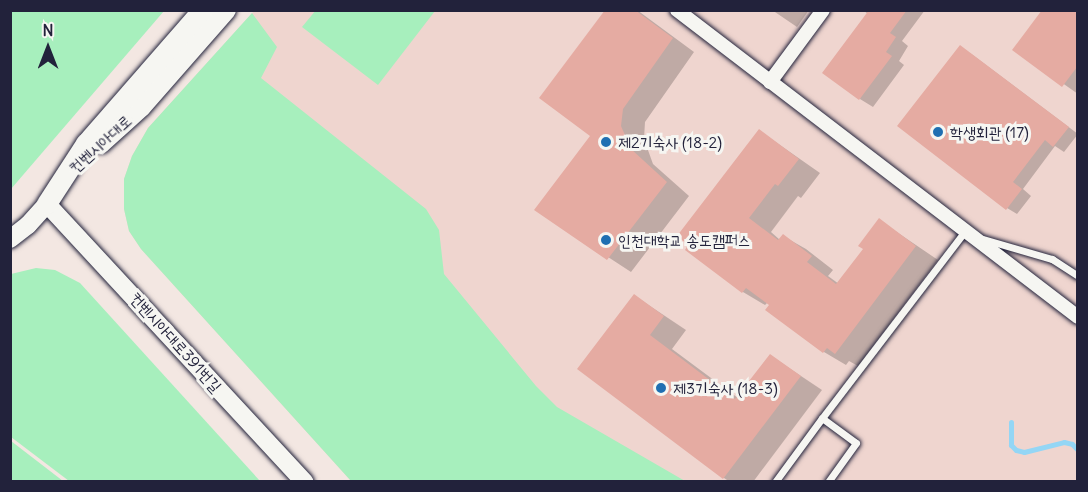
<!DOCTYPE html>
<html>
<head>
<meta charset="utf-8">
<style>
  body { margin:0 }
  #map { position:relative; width:1088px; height:492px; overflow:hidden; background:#f3e7e2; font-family:Delius,"Poor Story",sans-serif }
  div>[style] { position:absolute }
  .built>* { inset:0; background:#efd5cf }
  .green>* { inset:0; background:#a7efbd }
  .shadow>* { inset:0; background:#0003 }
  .stream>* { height:5px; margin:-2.5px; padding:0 2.5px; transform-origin:2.5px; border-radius:2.5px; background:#94d6f5 }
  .building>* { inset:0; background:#e5aba2 }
  .roads { filter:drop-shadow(0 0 2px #22223b) drop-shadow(0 0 2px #22223b) }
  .service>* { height:7px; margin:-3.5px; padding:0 3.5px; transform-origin:3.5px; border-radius:3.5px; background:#f6f6f2 }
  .minor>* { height:14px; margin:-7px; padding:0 7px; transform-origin:7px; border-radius:7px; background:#f6f6f2 }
  .tertiary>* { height:18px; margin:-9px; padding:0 9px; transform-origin:9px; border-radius:9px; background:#f6f6f2 }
  .secondary>* { height:20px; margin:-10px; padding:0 10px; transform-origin:10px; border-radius:10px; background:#f6f6f2 }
  .dots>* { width:16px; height:16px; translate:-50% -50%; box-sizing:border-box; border:3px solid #f6f6f2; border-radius:50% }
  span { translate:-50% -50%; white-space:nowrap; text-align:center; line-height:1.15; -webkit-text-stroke:6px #f6f6f2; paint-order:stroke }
  .poi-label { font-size:16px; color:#22223b }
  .left { translate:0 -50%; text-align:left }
  .street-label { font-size:16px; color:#22223b }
  .frame { position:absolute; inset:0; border:12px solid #22223b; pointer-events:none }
  .north { position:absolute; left:18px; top:18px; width:60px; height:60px; -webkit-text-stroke:4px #f6f6f2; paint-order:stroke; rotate:0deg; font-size:16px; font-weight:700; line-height:24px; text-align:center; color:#22223b }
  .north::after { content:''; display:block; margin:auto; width:21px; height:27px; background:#22223b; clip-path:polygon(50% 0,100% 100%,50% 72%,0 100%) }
</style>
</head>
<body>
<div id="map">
  <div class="built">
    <div style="clip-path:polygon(254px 11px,1077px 11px,1077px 481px,351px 481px,141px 249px,129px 231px,124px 209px,124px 179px,132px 156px,148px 128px)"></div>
  </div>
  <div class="green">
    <div style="clip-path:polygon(11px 10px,164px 11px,11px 189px,10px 11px)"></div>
    <div style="clip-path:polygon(316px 10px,435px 10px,435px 11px,378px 85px,302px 27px)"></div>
    <div style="clip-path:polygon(252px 13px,277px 47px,261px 78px,426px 209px,439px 230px,444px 274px,536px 386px,557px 407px,685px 481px,351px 481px,141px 249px,129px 231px,124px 209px,124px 179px,132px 156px,148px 128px)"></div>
    <div style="clip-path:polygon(36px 268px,55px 270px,80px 283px,260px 481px,69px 481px,11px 437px,11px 274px)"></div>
    <div style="clip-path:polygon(10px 441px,11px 441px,63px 481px,11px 481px)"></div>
  </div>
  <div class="shadow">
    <div style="clip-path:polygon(607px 10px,637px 10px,694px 52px,645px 122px,644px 139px,653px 164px,689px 196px,631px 272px,536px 210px,592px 136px)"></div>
    <div style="clip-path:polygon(772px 10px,809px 10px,797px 27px)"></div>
    <div style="clip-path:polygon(863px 10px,925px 10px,902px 41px,908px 46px,899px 61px,904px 65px,873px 107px,860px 99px,868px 14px)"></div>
    <div style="clip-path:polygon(1044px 10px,1078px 10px,1078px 94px,1014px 49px)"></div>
    <div style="clip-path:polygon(970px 53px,1078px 134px,1064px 152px,1055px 146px,1023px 189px,1031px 196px,1017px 214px,1007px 208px)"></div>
    <div style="clip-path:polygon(760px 131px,820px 173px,801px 198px,798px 196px,771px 232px,780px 240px,783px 236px,806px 249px,833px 270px,828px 276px,839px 284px,865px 249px,879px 220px,938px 260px,858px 366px,849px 361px,846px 365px,824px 352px,771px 305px,768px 302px,765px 305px,743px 292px,687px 250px)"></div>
    <div style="clip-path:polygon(635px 296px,686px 330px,672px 349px,738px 398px,771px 356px,822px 390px,753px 482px,730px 482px,724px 478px,579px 369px)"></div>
  </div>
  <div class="stream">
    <div style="left:1011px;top:422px;width:23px;rotate:90deg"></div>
    <div style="left:1011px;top:445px;width:7px;rotate:45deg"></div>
    <div style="left:1016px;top:450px;width:8px;rotate:14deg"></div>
    <div style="left:1024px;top:452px;width:41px;rotate:-14deg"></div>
    <div style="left:1064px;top:442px;width:8px;rotate:14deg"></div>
    <div style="left:1072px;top:444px;width:8px;rotate:45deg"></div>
  </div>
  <div class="building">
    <div style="clip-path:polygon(605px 10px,635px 10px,673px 38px,623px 109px,621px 126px,631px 149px,667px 182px,607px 260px,534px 210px,590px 136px,539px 98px)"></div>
    <div style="clip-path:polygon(869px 10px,907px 10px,890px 33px,896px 37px,886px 52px,892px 56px,859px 100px,822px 73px)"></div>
    <div style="clip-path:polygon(1042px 10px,1077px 10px,1077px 67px,1062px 87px,1012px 50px)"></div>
    <div style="clip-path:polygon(960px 45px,1069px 127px,1053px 147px,1045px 140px,1013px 182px,1022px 189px,1006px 210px,897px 126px)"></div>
    <div style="clip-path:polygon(759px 129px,799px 159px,778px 186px,775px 184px,749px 218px,778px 240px,783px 234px,812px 256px,807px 262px,836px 284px,863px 249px,858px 246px,879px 218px,916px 246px,835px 354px,827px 348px,823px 353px,765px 310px,769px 305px,746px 288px,742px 293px,685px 250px,688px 245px,677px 236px)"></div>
    <div style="clip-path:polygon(634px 294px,664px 316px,650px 335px,735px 399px,770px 354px,801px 376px,723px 479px,577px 369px)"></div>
  </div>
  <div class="roads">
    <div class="service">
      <div style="left:983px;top:239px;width:72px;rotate:16.2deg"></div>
      <div style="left:1052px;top:259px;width:31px;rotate:33deg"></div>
      <div style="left:822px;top:418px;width:235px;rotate:-52.6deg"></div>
      <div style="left:775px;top:482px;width:79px;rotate:-53.7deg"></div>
      <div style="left:822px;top:418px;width:42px;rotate:36.3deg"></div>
      <div style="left:856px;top:443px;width:48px;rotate:125.7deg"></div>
    </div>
    <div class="minor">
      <div style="left:677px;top:10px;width:505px;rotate:37.44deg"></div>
      <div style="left:770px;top:82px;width:89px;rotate:-53.6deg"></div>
    </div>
    <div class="tertiary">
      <div style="left:10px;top:239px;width:23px;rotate:-38deg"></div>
      <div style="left:28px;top:225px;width:28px;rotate:-48deg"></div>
      <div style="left:47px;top:204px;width:379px;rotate:47.2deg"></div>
    </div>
    <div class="secondary">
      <div style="left:101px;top:143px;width:54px;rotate:-42deg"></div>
      <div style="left:141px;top:107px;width:129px;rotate:-48.8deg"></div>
      <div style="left:47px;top:204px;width:72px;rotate:-57deg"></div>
      <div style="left:86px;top:144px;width:178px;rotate:-48.9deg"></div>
    </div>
  </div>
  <div class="dots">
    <div style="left:938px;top:132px;background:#1f6fb2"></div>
    <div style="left:606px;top:142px;background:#1f6fb2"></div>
    <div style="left:606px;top:240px;background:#1f6fb2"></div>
    <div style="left:661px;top:388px;background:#1f6fb2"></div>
  </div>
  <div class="poi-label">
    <span class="left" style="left:950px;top:132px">학생회관 (17)</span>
    <span class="left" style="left:618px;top:142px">제2기숙사 (18-2)</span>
    <span class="left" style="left:618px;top:240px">인천대학교 송도캠퍼스</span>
    <span class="left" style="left:673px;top:388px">제3기숙사 (18-3)</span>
  </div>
  <div class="street-label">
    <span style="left:100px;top:144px;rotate:-42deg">컨벤시아대로</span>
    <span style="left:176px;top:342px;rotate:48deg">컨벤시아대로391번길</span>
  </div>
  <div class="frame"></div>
  <div class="north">N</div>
</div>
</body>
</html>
